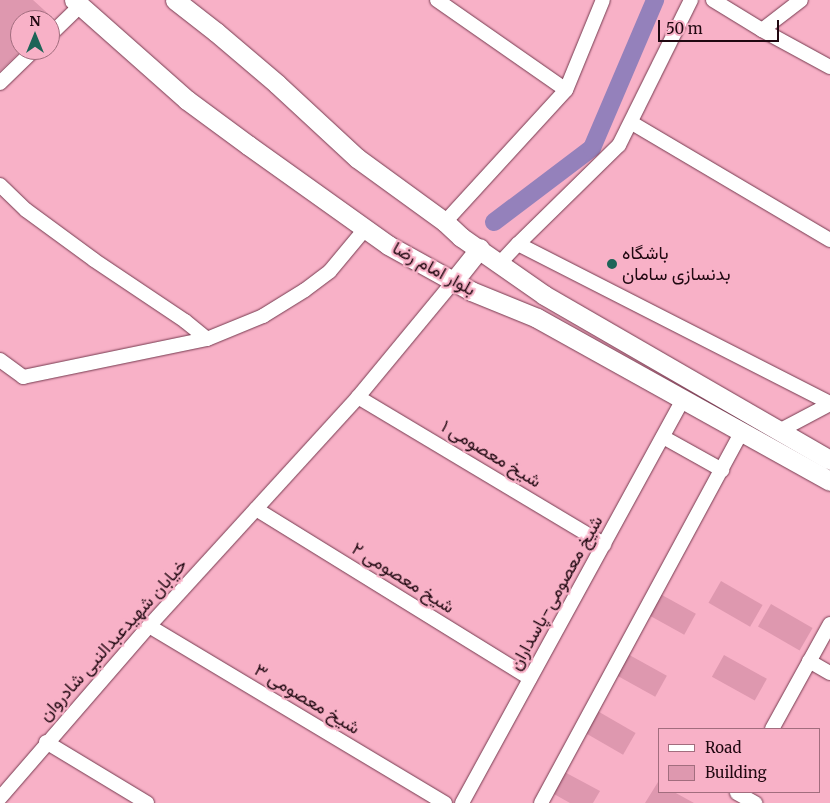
<!DOCTYPE html>
<html>
<head>
<meta charset="utf-8">
<style>
  body { margin:0 }
  #map { position:relative; width:830px; height:803px; overflow:hidden; background:#f8b1c7; font-family:Merriweather,Vazirmatn,serif }
  div>[style] { position:absolute }
  .canal>* { height:18px; margin:-9px; padding:0 9px; transform-origin:9px; border-radius:9px; background:#9481bb }
  .building>* { inset:0; background:#de98af; transform-origin:0 0 }
  .roads { filter:drop-shadow(0 0 1px #753a4f) drop-shadow(0 0 1px #753a4f) }
  .street>* { height:14px; margin:-7px; padding:0 7px; transform-origin:7px; border-radius:7px; background:#fff }
  .secondary>* { height:19px; margin:-9.5px; padding:0 9.5px; transform-origin:9.5px; border-radius:9.5px; background:#fff }
  .dots>* { width:14px; height:14px; translate:-50% -50%; box-sizing:border-box; border:2px solid #f8b1c7; border-radius:50% }
  span { translate:-50% -50%; white-space:nowrap; text-align:center; line-height:1.15; -webkit-text-stroke:4.5px #f8b1c7; paint-order:stroke }
  .poi-label { font-size:18px; color:#200811 }
  .left { translate:0 -50%; text-align:left }
  .street-label { font-size:18px; color:#200811 }
  .legend { position:absolute; left:658px; top:728px; width:162px; height:65px; box-sizing:border-box; background:#f8b1c7; border:1px solid #a26d7e; margin:0; padding:6px 9px; list-style:none; font-size:15px; color:#200811 }
  .legend li { display:flex; align-items:center; gap:10px; height:25px }
  .legend b { width:25px; border:1px solid #a26d7e }
  .north { position:absolute; left:10px; top:10px; width:50px; height:50px; box-sizing:border-box; background:#f8b1c7; border:1px solid #a26d7e; border-radius:50%; rotate:0deg; font-size:14px; font-weight:700; line-height:20px; text-align:center; color:#200811 }
  .north::after { content:''; display:block; margin:auto; width:18px; height:22px; background:#1e6458; clip-path:polygon(50% 0,100% 100%,50% 72%,0 100%) }
  .scale { position:absolute; left:658px; top:20px; width:121px; height:22px; box-sizing:border-box; border:2px solid #200811; border-top:0; padding-left:6px; font-size:15px; line-height:18px; white-space:nowrap; color:#200811; -webkit-text-stroke:4px #f8b1c7; paint-order:stroke }
</style>
</head>
<body>
<div id="map">
  <div class="canal">
    <div style="left:494px;top:222px;width:123px;rotate:-37.1deg"></div>
    <div style="left:592px;top:148px;width:161px;rotate:-66.9deg"></div>
  </div>
  <div class="building">
    <div style="clip-path:polygon(0 0,33px 0,54px 19px,50px 23px,50px 20px,20px 20px,20px 50px,22px 50px,0 71px)"></div>
    <div style="left:721px;top:581px;width:48px;height:25px;rotate:30deg"></div>
    <div style="left:653px;top:590px;width:49px;height:24px;rotate:29deg"></div>
    <div style="left:771px;top:604px;width:48px;height:26px;rotate:30deg"></div>
    <div style="left:624px;top:652px;width:49px;height:24px;rotate:29deg"></div>
    <div style="left:724px;top:655px;width:49px;height:25px;rotate:29deg"></div>
    <div style="left:594px;top:709px;width:48px;height:25px;rotate:30deg"></div>
    <div style="clip-path:polygon(557px 768px,600px 791px,593px 803px,570px 803px,545px 789px)"></div>
    <div style="clip-path:polygon(658px 782px,659px 792px,674px 792px,694px 803px,645px 803px)"></div>
  </div>
  <div class="roads">
    <div class="street">
      <div style="left:437px;top:0;width:157px;rotate:34.9deg"></div>
      <div style="left:713px;top:0;width:57px;rotate:31.5deg"></div>
      <div style="left:762px;top:30px;width:77px;rotate:28.6deg"></div>
      <div style="left:762px;top:30px;width:49px;rotate:-37.6deg"></div>
      <div style="left:50px;top:35px;width:42px;rotate:-44deg"></div>
      <div style="left:0;top:83px;width:47px;rotate:-44.1deg"></div>
      <div style="left:632px;top:123px;width:230px;rotate:30.6deg"></div>
      <div style="left:0;top:185px;width:36px;rotate:44deg"></div>
      <div style="left:26px;top:210px;width:84px;rotate:36.3deg"></div>
      <div style="left:94px;top:260px;width:110px;rotate:33.8deg"></div>
      <div style="left:185px;top:321px;width:28px;rotate:39deg"></div>
      <div style="left:207px;top:339px;width:61px;rotate:-22.3deg"></div>
      <div style="left:263px;top:316px;width:49px;rotate:-31.8deg"></div>
      <div style="left:305px;top:290px;width:31px;rotate:-37deg"></div>
      <div style="left:330px;top:271px;width:55px;rotate:-50.2deg"></div>
      <div style="left:445px;top:222px;width:179px;rotate:-47.5deg"></div>
      <div style="left:566px;top:90px;width:97px;rotate:-67.7deg"></div>
      <div style="left:518px;top:244px;width:141px;rotate:-44.4deg"></div>
      <div style="left:619px;top:145px;width:162px;rotate:-63.6deg"></div>
      <div style="left:500px;top:263px;width:26px;rotate:-47deg"></div>
      <div style="left:518px;top:244px;width:350px;rotate:27deg"></div>
      <div style="left:0;top:360px;width:29px;rotate:36deg"></div>
      <div style="left:23px;top:377px;width:188px;rotate:-11.7deg"></div>
      <div style="left:358px;top:397px;width:287px;rotate:30.9deg"></div>
      <div style="left:779px;top:431px;width:58px;rotate:-27.9deg"></div>
      <div style="left:663px;top:437px;width:68px;rotate:29.2deg"></div>
      <div style="left:256px;top:509px;width:322px;rotate:31.7deg"></div>
      <div style="left:149px;top:626px;width:345px;rotate:30.9deg"></div>
      <div style="left:809px;top:661px;width:24px;rotate:30deg"></div>
      <div style="left:772px;top:729px;width:120px;rotate:-61.1deg"></div>
      <div style="left:46px;top:742px;width:118px;rotate:31.1deg"></div>
      <div style="left:737px;top:793px;width:21px;rotate:29deg"></div>
      <div style="left:0;top:798px;width:228px;rotate:-49.1deg"></div>
      <div style="left:149px;top:626px;width:310px;rotate:-47.6deg"></div>
      <div style="left:358px;top:397px;width:149px;rotate:-50.4deg"></div>
      <div style="left:462px;top:803px;width:460px;rotate:-61.3deg"></div>
      <div style="left:541px;top:803px;width:422px;rotate:-61.6deg"></div>
    </div>
    <div class="secondary">
      <div style="left:74px;top:0;width:151px;rotate:41.5deg"></div>
      <div style="left:187px;top:100px;width:76px;rotate:36.4deg"></div>
      <div style="left:248px;top:145px;width:172px;rotate:35.5deg"></div>
      <div style="left:388px;top:245px;width:95px;rotate:29deg"></div>
      <div style="left:471px;top:291px;width:71px;rotate:22.2deg"></div>
      <div style="left:537px;top:318px;width:335px;rotate:29.1deg"></div>
      <div style="left:175px;top:0;width:52px;rotate:38deg"></div>
      <div style="left:216px;top:32px;width:80px;rotate:40.4deg"></div>
      <div style="left:277px;top:84px;width:109px;rotate:42.8deg"></div>
      <div style="left:357px;top:158px;width:109px;rotate:36deg"></div>
      <div style="left:445px;top:222px;width:22px;rotate:43deg"></div>
      <div style="left:461px;top:237px;width:101px;rotate:34.9deg"></div>
      <div style="left:544px;top:295px;width:330px;rotate:30deg"></div>
      <div style="left:453px;top:282px;width:43px;rotate:-51.5deg"></div>
    </div>
  </div>
  <div class="dots">
    <div style="left:612px;top:264px;background:#1e6458"></div>
  </div>
  <div class="poi-label">
    <span class="left" style="left:622px;top:264px">باشگاه<br>بدنسازی سامان</span>
  </div>
  <div class="street-label">
    <span style="left:434px;top:269px;rotate:29deg">بلوار امام رضا</span>
    <span style="left:491px;top:454px;rotate:31deg">شیخ معصومی ١</span>
    <span style="left:403px;top:578px;rotate:32deg">شیخ معصومی ٢</span>
    <span style="left:556px;top:593px;rotate:-61deg">شیخ معصومی-پاسداران</span>
    <span style="left:113px;top:640px;rotate:-48deg">خیابان شهیدعبدالنبی شادروان</span>
    <span style="left:307px;top:699px;rotate:31deg">شیخ معصومی ٣</span>
  </div>
  <ul class="legend">
  <li><b style="height:6px;background:#fff"></b>Road</li>
  <li><b style="height:14px;background:#de98af"></b>Building</li>
  </ul>
  <div class="north">N</div>
  <div class="scale">50 m</div>
</div>
</body>
</html>
